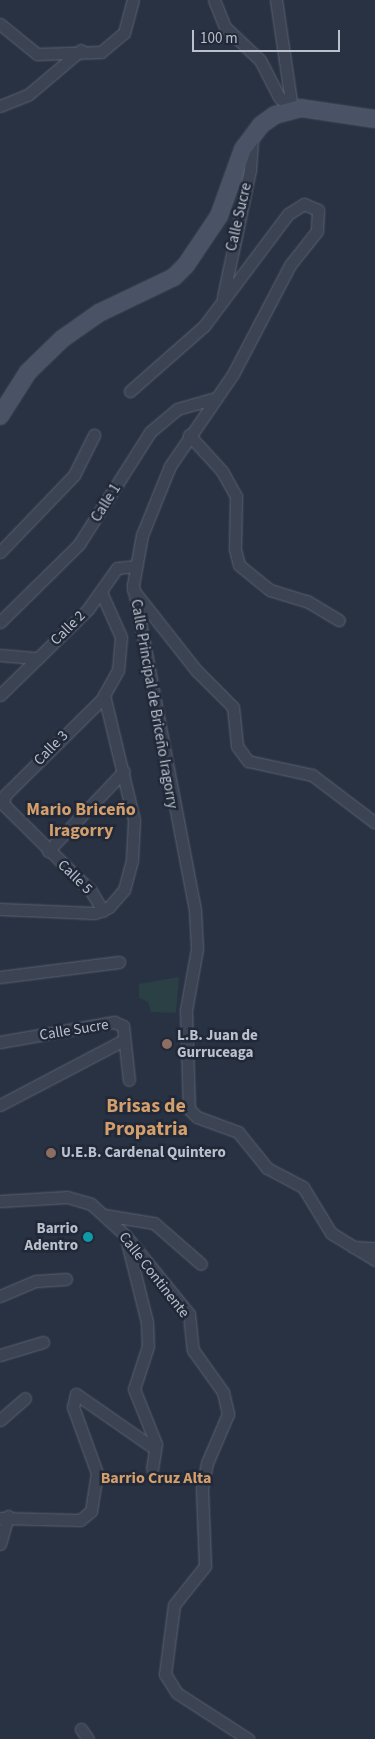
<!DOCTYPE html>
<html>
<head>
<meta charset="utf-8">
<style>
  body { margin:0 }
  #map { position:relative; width:375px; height:1739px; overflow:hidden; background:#283243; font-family:"Source Sans 3",sans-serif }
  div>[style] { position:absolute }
  .green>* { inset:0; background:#2a4044 }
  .roads { filter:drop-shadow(0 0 1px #5b6270) drop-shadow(0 0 1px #5b6270) }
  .street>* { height:11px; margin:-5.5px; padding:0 5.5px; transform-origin:5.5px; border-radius:5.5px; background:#3c4453 }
  .secondary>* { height:16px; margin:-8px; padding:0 8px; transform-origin:8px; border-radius:8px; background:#4a5366 }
  .dots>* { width:14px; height:14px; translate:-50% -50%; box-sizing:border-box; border:2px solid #212938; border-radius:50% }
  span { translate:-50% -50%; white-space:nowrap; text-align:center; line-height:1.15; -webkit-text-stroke:5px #212938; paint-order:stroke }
  .street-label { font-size:15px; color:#bac0cc }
  .poi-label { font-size:15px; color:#bac0cc; font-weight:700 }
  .left { translate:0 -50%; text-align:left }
  .right { translate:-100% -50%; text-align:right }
  .neighbourhood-label { font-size:16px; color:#d59f6c; font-weight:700 }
  .quarter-label { font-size:18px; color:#d59f6c; font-weight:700 }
  .district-label { font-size:20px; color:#d59f6c; font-weight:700 }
  .scale { position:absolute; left:192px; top:30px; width:148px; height:22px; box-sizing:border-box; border:2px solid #bac0cc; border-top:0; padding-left:6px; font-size:15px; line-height:18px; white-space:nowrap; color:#bac0cc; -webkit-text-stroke:4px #212938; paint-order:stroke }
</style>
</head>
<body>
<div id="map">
  <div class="green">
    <div style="clip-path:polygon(179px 977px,176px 1013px,151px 1012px,148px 1002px,139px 998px,139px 984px)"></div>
  </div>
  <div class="roads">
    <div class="street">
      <div style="left:214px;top:0;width:29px;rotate:68deg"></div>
      <div style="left:225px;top:27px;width:48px;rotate:43.3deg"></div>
      <div style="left:260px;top:60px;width:42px;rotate:62.8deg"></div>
      <div style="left:279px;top:97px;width:18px;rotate:43deg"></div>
      <div style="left:276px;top:0;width:110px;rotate:81.6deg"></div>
      <div style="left:0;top:24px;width:48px;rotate:39deg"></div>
      <div style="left:37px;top:54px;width:64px;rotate:-1.8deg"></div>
      <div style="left:101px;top:52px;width:30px;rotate:-40deg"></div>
      <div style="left:124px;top:33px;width:34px;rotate:-75deg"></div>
      <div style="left:0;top:106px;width:31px;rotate:-22deg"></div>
      <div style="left:29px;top:94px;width:68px;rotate:-40.2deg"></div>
      <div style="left:223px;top:297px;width:130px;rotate:-78deg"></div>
      <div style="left:250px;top:170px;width:32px;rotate:-86deg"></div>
      <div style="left:130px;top:391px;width:98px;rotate:-41.3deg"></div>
      <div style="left:204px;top:326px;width:140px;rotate:-53.1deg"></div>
      <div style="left:288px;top:214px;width:19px;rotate:-32deg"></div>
      <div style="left:304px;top:204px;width:15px;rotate:23deg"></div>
      <div style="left:318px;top:210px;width:21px;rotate:93deg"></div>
      <div style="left:317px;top:231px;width:43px;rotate:128.5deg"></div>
      <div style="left:290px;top:265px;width:123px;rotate:117.6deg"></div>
      <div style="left:233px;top:374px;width:112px;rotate:124.4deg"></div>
      <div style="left:170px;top:466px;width:74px;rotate:112.1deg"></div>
      <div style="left:142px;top:535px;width:51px;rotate:100.2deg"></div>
      <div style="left:133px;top:585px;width:331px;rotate:79.2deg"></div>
      <div style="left:195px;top:910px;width:39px;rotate:87deg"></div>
      <div style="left:197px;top:949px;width:62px;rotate:100.2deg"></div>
      <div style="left:186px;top:1010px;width:99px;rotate:88.3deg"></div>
      <div style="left:189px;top:1109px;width:11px;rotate:45deg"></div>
      <div style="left:197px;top:1117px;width:44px;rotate:20.1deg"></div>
      <div style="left:238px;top:1132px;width:46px;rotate:51.1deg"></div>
      <div style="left:267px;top:1168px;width:41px;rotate:27.8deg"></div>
      <div style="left:303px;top:1187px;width:54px;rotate:58.7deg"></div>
      <div style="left:331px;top:1233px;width:52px;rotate:31.5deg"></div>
      <div style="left:189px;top:435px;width:49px;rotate:47.5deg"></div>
      <div style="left:222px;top:471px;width:29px;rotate:61deg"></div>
      <div style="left:236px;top:496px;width:53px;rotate:91.1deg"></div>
      <div style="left:235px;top:549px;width:16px;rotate:76deg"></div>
      <div style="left:239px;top:565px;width:40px;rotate:39deg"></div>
      <div style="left:270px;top:590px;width:39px;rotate:17deg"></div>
      <div style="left:307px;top:601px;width:37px;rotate:31deg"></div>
      <div style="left:0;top:552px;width:107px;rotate:-46.1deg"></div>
      <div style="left:74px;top:475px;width:45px;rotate:-63.4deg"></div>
      <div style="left:133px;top:590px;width:102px;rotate:51.8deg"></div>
      <div style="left:196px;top:670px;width:52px;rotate:45deg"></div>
      <div style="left:233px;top:707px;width:39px;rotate:84deg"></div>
      <div style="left:237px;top:746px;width:19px;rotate:54deg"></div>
      <div style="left:248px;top:761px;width:66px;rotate:12.3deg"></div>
      <div style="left:312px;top:775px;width:78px;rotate:37.2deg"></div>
      <div style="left:101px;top:592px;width:49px;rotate:66deg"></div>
      <div style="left:121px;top:637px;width:33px;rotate:95deg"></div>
      <div style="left:118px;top:670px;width:33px;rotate:119deg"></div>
      <div style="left:102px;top:699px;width:136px;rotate:135.3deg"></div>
      <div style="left:5px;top:795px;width:9px;rotate:103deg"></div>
      <div style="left:3px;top:804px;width:124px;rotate:44.7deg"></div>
      <div style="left:91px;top:891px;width:23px;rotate:59deg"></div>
      <div style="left:0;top:622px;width:111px;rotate:-44.6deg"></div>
      <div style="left:79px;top:544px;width:133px;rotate:-57.6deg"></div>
      <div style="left:150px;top:432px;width:35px;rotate:-40deg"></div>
      <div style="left:177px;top:409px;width:41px;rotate:-15.8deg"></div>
      <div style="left:0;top:655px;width:38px;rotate:5deg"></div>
      <div style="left:0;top:695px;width:123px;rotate:-44.3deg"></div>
      <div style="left:88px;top:609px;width:50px;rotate:-54.7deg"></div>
      <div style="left:117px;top:568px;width:18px;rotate:-6deg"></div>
      <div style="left:48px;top:851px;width:110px;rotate:-46.5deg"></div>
      <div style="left:0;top:909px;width:95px;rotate:2.4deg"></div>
      <div style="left:95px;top:913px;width:15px;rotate:-23deg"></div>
      <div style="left:109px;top:907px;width:23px;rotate:-49deg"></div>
      <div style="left:124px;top:890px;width:31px;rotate:-75deg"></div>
      <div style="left:132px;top:860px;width:40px;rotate:-87.1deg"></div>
      <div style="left:134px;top:820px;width:129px;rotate:-103.5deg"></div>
      <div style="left:0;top:977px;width:120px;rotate:-7.2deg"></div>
      <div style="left:0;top:1042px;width:116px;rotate:-10deg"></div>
      <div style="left:114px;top:1022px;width:10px;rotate:24deg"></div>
      <div style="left:123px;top:1026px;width:54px;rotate:83.7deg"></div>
      <div style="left:0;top:1105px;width:140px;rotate:-27.7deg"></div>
      <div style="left:0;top:1201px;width:67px;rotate:-3.4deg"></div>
      <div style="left:67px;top:1197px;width:25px;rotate:16deg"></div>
      <div style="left:91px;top:1204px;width:46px;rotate:42.4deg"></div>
      <div style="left:125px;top:1235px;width:102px;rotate:51deg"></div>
      <div style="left:189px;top:1314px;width:36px;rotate:84deg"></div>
      <div style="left:193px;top:1350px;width:52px;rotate:54.5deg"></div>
      <div style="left:223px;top:1392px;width:23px;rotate:77deg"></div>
      <div style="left:228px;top:1414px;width:53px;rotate:113.2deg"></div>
      <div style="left:207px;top:1463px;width:25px;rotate:101deg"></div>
      <div style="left:202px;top:1488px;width:78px;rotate:87.8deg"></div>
      <div style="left:205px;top:1566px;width:50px;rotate:128.5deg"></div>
      <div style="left:174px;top:1605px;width:70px;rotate:97.4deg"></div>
      <div style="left:165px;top:1674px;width:22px;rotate:58deg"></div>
      <div style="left:177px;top:1693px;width:85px;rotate:32.9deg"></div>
      <div style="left:104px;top:1215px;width:51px;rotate:9.1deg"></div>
      <div style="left:154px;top:1223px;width:62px;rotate:41.1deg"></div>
      <div style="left:126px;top:1238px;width:87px;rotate:76deg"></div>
      <div style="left:147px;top:1322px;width:24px;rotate:88deg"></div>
      <div style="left:148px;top:1346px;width:45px;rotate:108deg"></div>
      <div style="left:134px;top:1389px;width:59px;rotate:68.2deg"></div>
      <div style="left:156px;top:1444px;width:25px;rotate:99deg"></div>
      <div style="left:353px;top:1247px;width:22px;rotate:3deg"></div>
      <div style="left:0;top:1296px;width:39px;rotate:-23deg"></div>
      <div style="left:36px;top:1281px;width:30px;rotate:-4deg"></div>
      <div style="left:0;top:1355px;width:45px;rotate:-16.8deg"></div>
      <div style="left:0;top:1420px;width:33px;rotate:-41deg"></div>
      <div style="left:0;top:1518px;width:80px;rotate:1.4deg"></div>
      <div style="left:80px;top:1520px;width:14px;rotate:-39deg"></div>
      <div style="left:91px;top:1511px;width:38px;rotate:-81deg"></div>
      <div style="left:97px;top:1473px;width:70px;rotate:-110deg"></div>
      <div style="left:73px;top:1407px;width:13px;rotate:-77deg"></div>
      <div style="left:76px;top:1394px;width:96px;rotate:34.8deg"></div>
      <div style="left:0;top:1544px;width:29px;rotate:-74deg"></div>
      <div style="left:81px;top:1729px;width:12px;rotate:55deg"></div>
    </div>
    <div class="secondary">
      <div style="left:0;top:416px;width:52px;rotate:-57.5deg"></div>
      <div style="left:28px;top:372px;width:47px;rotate:-44.1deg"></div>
      <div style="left:62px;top:339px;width:45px;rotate:-35.1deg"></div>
      <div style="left:99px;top:313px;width:83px;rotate:-25.6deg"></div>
      <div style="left:174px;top:277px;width:17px;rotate:-45deg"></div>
      <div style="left:186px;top:265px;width:59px;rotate:-56deg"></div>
      <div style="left:219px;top:216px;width:71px;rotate:-70.3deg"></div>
      <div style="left:243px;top:149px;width:30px;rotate:-53deg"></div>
      <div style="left:261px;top:125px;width:17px;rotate:-36deg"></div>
      <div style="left:275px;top:115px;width:27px;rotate:-15deg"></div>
      <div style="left:301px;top:108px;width:75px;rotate:8.5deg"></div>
    </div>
  </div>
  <div class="dots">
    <div style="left:167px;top:1044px;background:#8d6e63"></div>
    <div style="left:51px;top:1153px;background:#8d6e63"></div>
    <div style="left:88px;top:1237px;background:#0f9aa8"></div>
  </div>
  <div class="street-label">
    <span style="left:239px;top:217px;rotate:-77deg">Calle Sucre</span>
    <span style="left:106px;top:503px;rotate:-58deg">Calle 1</span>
    <span style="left:68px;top:628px;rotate:-45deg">Calle 2</span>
    <span style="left:154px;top:704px;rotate:80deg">Calle Principal de Briceño Iragorry</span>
    <span style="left:51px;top:748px;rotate:-46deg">Calle 3</span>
    <span style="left:75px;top:877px;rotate:44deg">Calle 5</span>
    <span style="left:74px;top:1030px;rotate:-9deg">Calle Sucre</span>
    <span style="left:154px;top:1275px;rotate:52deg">Calle Continente</span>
  </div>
  <div class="poi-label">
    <span class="left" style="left:177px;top:1044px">L.B. Juan de<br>Gurruceaga</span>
    <span class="left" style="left:61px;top:1153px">U.E.B. Cardenal Quintero</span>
    <span class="right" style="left:78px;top:1237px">Barrio<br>Adentro</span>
  </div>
  <div class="neighbourhood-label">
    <span style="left:156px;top:1478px">Barrio Cruz Alta</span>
  </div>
  <div class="quarter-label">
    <span style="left:81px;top:821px">Mario Briceño<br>Iragorry</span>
  </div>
  <div class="district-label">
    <span style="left:146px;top:1118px">Brisas de<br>Propatria</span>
  </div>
  <div class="scale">100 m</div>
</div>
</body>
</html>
